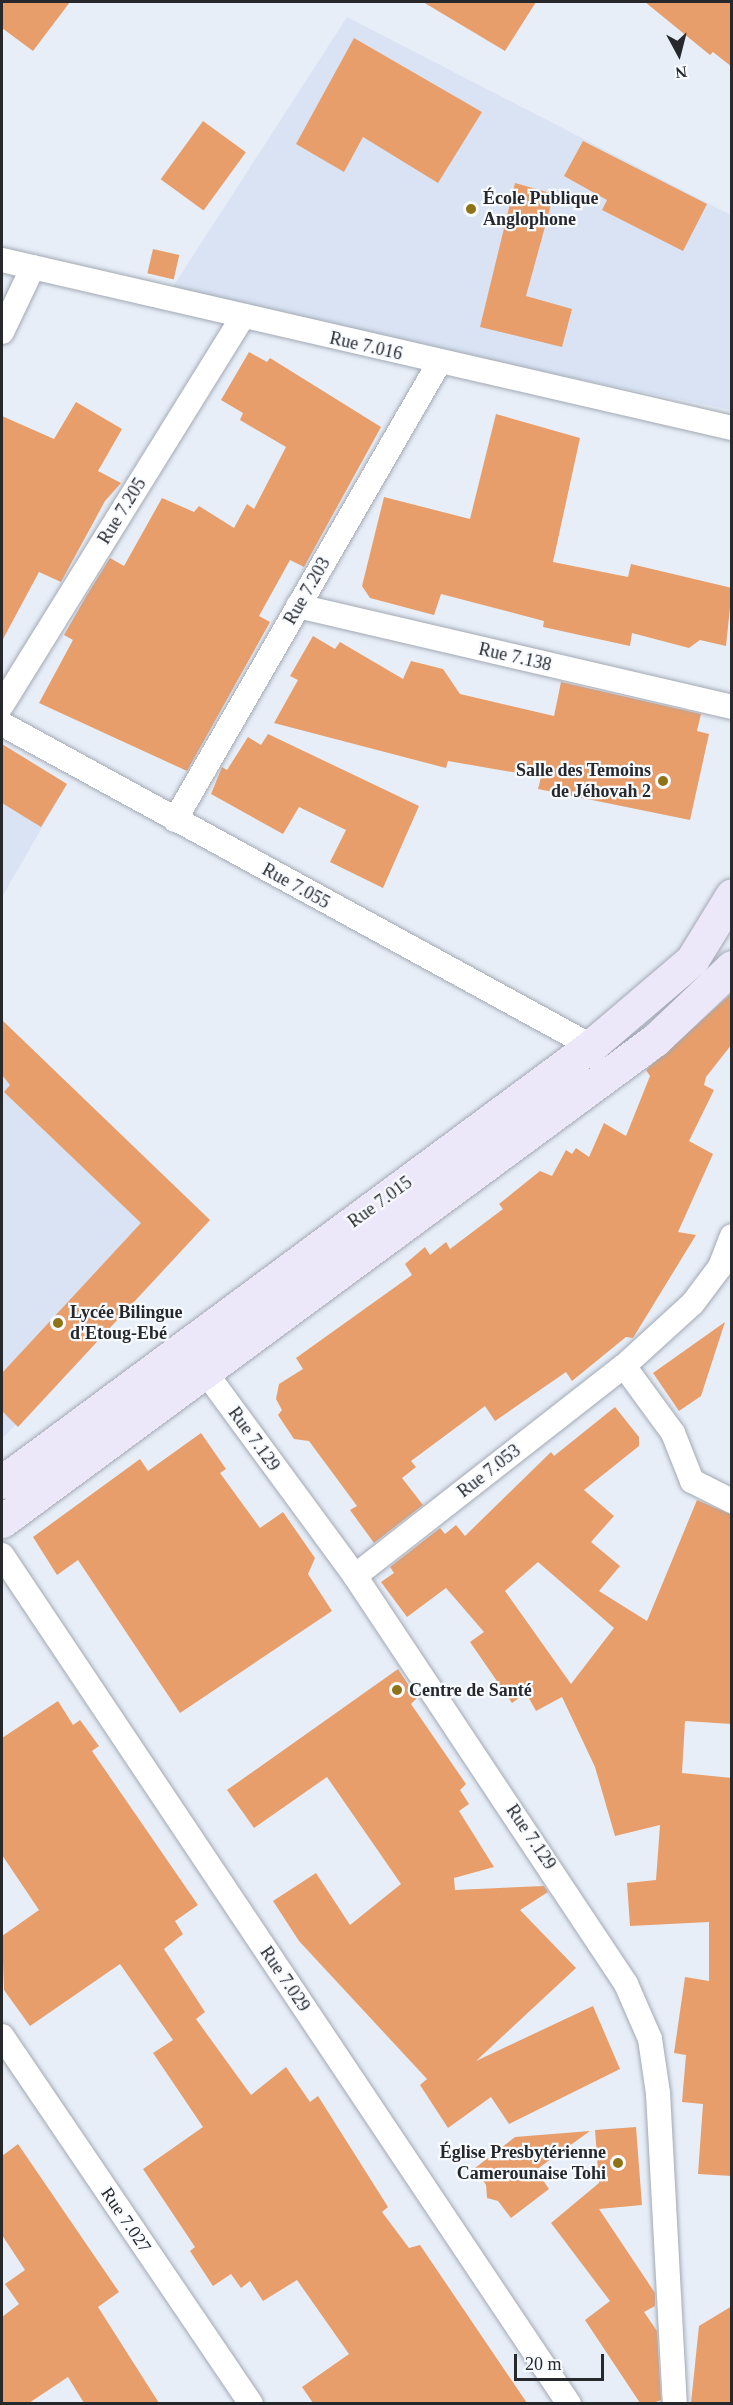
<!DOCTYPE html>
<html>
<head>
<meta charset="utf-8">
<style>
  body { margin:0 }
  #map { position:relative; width:733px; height:2405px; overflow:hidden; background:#e7eef8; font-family:Georgia,serif }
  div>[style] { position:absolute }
  .built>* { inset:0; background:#d9e3f4 }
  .building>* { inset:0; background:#e89e6b; transform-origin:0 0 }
  .roads { filter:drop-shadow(0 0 2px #a3a9b3) drop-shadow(0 0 2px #a3a9b3) }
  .street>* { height:24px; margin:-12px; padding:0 12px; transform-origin:12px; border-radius:12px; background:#fff }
  .secondary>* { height:33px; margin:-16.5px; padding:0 16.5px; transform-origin:16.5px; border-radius:16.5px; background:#ede7fa }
  .dots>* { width:16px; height:16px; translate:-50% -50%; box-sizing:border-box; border:3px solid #f8fbff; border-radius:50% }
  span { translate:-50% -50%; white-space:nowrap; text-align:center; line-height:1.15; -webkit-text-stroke:4.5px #f8fbff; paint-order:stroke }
  .poi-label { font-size:18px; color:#26282c; font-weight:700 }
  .left { translate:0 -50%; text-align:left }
  .right { translate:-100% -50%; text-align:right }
  .street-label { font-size:18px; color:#26282c }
  .frame { position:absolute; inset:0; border:3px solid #26282c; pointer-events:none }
  .north { position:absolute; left:649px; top:24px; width:60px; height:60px; -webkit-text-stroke:4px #f8fbff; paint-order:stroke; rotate:173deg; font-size:16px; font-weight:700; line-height:24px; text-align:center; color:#26282c }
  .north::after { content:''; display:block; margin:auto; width:21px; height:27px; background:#26282c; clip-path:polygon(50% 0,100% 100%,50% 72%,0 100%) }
  .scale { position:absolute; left:514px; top:2354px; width:90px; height:27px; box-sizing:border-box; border:3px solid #26282c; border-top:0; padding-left:8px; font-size:18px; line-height:21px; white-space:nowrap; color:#26282c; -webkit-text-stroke:4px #f8fbff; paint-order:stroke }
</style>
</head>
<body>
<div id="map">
  <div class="built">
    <div style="clip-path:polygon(347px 17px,731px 215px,731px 410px,167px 296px)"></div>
    <div style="clip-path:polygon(2px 744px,67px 784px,2px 897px)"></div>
    <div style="clip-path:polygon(2px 1020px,210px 1220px,2px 1439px)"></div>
  </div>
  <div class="building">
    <div style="clip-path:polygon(2px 2px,70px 2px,33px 51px,2px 28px)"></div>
    <div style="clip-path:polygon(423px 2px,536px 2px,505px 51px)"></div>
    <div style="clip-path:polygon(645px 2px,732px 2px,732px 67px,713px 52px,710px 55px)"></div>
    <div style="clip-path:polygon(354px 38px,482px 112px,438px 183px,363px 137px,344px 172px,296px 144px)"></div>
    <div style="left:203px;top:121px;width:53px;height:72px;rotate:36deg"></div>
    <div style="clip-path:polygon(583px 141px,707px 204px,683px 251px,602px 210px,607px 200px,564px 176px)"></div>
    <div style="clip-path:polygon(515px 183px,554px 194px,526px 296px,572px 309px,562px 347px,480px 327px)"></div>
    <div style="left:153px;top:249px;width:27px;height:25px;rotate:13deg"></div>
    <div style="clip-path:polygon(249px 352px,267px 362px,270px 358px,381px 427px,304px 567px,290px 560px,259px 616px,270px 622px,187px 771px,39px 703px,73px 640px,64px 635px,87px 595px,110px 558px,124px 566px,162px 498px,194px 512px,199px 506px,234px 528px,247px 504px,254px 509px,286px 447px,240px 420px,243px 413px,221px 400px)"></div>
    <div style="clip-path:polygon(76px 402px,122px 429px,98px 471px,121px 483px,105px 501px,61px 582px,39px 572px,2px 641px,2px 416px,54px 439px)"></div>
    <div style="clip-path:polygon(496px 414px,580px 438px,553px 562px,628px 577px,631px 564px,732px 588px,726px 646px,700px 640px,689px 648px,632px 633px,630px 646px,543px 627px,544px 621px,441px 594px,434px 615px,370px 598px,362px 586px,384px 497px,470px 519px)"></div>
    <div style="clip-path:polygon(313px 636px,335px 649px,340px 642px,403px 679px,411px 661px,443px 669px,460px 694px,554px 716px,561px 682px,701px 714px,697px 731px,709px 734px,690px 820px,538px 789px,541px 777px,448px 761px,446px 768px,274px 723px,298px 680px,290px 676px)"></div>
    <div style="clip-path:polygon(268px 734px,419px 806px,383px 888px,330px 862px,346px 830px,299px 807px,283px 834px,211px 794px,222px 767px,227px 770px,248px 737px,261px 745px)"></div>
    <div style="clip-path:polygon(2px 744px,67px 784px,41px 827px,2px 803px)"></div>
    <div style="clip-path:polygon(732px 993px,732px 1044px,706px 1077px,704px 1085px,714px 1090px,689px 1141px,713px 1154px,678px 1232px,696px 1235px,633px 1338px,626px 1337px,572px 1381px,566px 1372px,495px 1421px,485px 1406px,411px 1461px,416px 1467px,402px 1478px,423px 1505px,374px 1543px,350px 1510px,357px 1506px,309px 1441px,294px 1439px,278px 1415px,282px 1410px,276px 1399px,279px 1384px,303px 1369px,296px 1358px,412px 1275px,405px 1264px,425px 1247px,430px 1255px,446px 1242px,450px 1249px,503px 1209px,499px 1204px,540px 1171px,552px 1176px,566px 1150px,572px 1154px,576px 1148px,589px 1157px,604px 1123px,626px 1136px,650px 1076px,646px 1070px)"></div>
    <div style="clip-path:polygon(2px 1020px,210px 1220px,18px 1427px,2px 1411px,2px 1373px,141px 1223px,4px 1092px,10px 1085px,2px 1075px)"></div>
    <div style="clip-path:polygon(725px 1322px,701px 1396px,679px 1411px,653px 1373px)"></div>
    <div style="clip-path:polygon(evenodd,615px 1407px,639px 1437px,639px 1446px,584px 1490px,614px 1516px,591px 1542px,620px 1566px,599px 1591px,647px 1621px,697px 1500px,732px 1515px,732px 1724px,685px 1721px,682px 1773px,732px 1778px,732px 2176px,698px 2174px,703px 2104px,682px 2102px,686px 2055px,674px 2053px,685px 1977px,709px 1981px,709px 1922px,630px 1926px,627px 1883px,656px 1880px,660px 1825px,615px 1836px,595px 1767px,562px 1697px,536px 1711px,526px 1693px,512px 1703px,470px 1642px,484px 1632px,446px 1588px,407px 1617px,381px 1582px,394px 1573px,390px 1567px,440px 1528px,445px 1534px,456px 1525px,465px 1536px,551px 1452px,554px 1456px,615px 1407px,538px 1562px,614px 1628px,571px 1684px,505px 1591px,538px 1562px)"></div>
    <div style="clip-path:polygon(201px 1433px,226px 1469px,220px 1473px,260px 1528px,283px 1512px,315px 1558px,308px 1574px,332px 1611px,180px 1713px,78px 1560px,57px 1575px,33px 1537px,140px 1459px,148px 1471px)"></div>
    <div style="clip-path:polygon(398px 1669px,417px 1698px,411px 1704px,466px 1784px,460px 1790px,469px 1804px,459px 1811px,494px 1867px,454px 1878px,455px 1890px,544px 1886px,548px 1892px,520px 1910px,576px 1968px,476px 2061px,593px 2006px,620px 2069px,509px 2124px,491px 2097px,448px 2128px,420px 2085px,427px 2079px,299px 1941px,273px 1901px,316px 1873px,350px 1925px,401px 1884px,327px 1777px,254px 1828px,227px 1790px)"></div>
    <div style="clip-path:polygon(58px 1701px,73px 1725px,80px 1720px,99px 1746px,92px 1751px,198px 1905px,175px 1921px,183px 1934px,164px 1949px,205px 2012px,196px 2019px,251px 2095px,286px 2067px,310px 2102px,318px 2096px,388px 2207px,382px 2212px,409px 2248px,420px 2245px,527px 2403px,313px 2403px,302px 2387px,349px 2354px,297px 2280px,263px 2301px,250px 2281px,241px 2288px,231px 2274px,213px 2286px,190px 2251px,195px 2247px,143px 2169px,203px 2127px,153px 2053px,173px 2040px,120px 1964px,30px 2026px,4px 1990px,2px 1936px,39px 1910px,2px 1855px,2px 1738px)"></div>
    <div style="clip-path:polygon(636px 2127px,642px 2205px,599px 2209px,655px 2293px,655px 2306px,644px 2312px,657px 2331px,661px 2400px,653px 2403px,640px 2403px,585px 2320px,610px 2301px,551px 2223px,599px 2183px,595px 2130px)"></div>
    <div style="clip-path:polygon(590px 2131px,536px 2170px,549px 2189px,511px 2218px,498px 2201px,487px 2198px,486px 2185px,475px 2168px,515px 2137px)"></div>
    <div style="clip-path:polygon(18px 2144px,119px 2292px,98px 2307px,159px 2403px,84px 2403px,68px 2377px,29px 2403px,2px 2403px,2px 2317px,19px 2304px,5px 2284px,25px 2270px,2px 2235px,2px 2156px)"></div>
    <div style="clip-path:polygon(732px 2306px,732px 2403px,691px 2403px,699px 2326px)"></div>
  </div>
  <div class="roads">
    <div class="street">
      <div style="left:2px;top:260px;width:749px;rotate:12.96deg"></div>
      <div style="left:2px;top:332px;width:72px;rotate:-64.5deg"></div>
      <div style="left:298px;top:606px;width:446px;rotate:13.1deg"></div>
      <div style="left:2px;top:705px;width:455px;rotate:-58.2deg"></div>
      <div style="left:2px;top:724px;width:671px;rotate:28.66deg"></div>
      <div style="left:175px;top:820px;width:528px;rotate:-59.99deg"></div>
      <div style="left:199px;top:1356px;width:18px;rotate:68deg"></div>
      <div style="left:206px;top:1373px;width:252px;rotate:53.7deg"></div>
      <div style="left:355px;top:1576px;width:490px;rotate:56.4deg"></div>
      <div style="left:626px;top:1984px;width:60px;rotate:66.4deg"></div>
      <div style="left:650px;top:2039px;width:55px;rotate:81.6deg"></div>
      <div style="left:658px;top:2093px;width:311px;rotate:86.9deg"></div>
      <div style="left:624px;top:1366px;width:83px;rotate:53.8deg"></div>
      <div style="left:673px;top:1433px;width:52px;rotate:68.4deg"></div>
      <div style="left:692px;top:1481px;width:45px;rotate:26.6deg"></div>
      <div style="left:2px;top:1555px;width:1021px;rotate:56.26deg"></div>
      <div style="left:355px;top:1576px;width:341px;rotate:-38deg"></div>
      <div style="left:624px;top:1366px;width:93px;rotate:-42.4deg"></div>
      <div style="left:693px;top:1303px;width:45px;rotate:-53.1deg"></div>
      <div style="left:720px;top:1267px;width:33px;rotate:-69deg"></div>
      <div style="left:2px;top:2036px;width:444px;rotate:55.9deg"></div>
    </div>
    <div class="secondary">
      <div style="left:2px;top:1482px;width:733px;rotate:-36.51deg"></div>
      <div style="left:591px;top:1046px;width:133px;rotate:-40.4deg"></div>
      <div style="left:692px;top:960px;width:76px;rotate:-58.4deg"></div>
      <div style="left:2px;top:1521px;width:811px;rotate:-36.38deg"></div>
      <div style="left:655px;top:1040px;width:106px;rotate:-43.5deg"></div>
    </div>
  </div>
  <div class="dots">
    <div style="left:471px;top:209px;background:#8e7317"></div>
    <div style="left:663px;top:781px;background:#8e7317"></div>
    <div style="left:58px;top:1323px;background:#8e7317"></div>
    <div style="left:397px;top:1690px;background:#8e7317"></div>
    <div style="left:618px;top:2163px;background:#8e7317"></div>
  </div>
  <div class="poi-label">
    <span class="left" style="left:483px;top:209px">École Publique<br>Anglophone</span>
    <span class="right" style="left:651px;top:781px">Salle des Temoins<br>de Jéhovah 2</span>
    <span class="left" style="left:70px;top:1323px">Lycée Bilingue<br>d'Etoug-Ebé</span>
    <span class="left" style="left:409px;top:1690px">Centre de Santé</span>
    <span class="right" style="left:606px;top:2163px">Église Presbytérienne<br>Camerounaise Tohi</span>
  </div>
  <div class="street-label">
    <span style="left:366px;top:346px;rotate:13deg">Rue 7.016</span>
    <span style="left:122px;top:511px;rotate:-58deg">Rue 7.205</span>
    <span style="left:307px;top:591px;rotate:-60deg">Rue 7.203</span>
    <span style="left:515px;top:657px;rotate:13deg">Rue 7.138</span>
    <span style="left:296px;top:886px;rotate:29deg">Rue 7.055</span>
    <span style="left:380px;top:1202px;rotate:-36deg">Rue 7.015</span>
    <span style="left:254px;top:1439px;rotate:54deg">Rue 7.129</span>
    <span style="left:489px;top:1471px;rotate:-38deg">Rue 7.053</span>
    <span style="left:531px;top:1837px;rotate:56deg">Rue 7.129</span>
    <span style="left:285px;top:1979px;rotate:56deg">Rue 7.029</span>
    <span style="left:126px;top:2220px;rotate:56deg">Rue 7.027</span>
  </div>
  <div class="frame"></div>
  <div class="north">N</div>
  <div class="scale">20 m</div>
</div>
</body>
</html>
